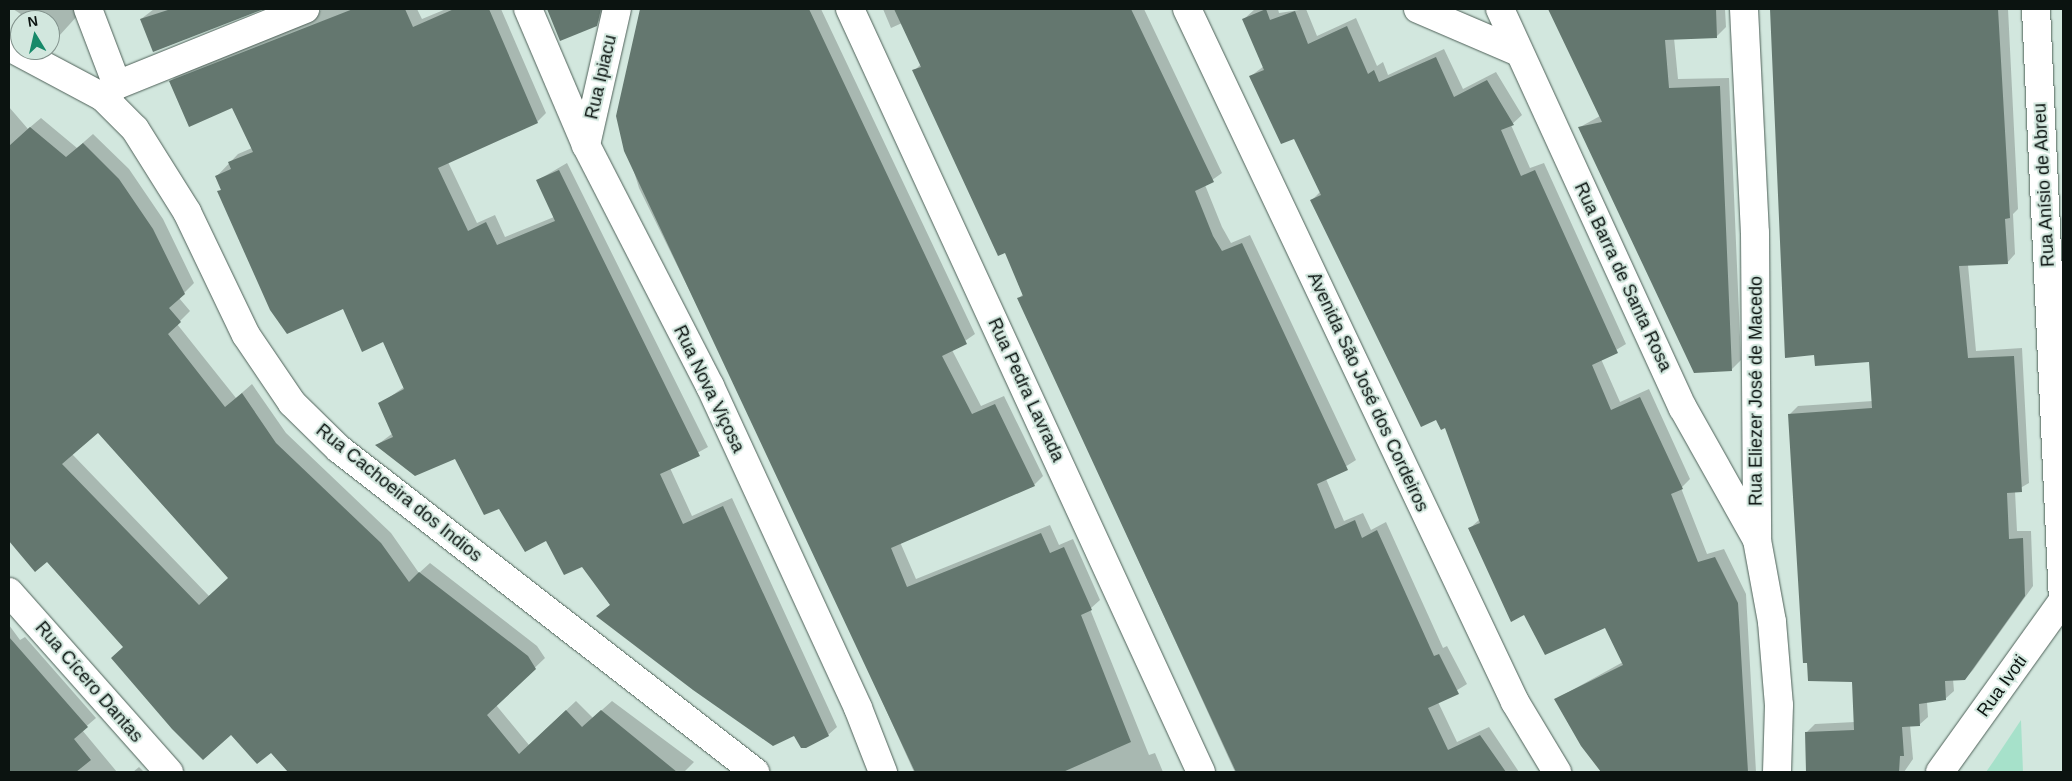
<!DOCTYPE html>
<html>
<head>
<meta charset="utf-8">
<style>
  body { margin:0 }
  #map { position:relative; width:2072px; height:781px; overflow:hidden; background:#d2e7de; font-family:Helvetica,sans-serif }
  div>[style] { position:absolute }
  .green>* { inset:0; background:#a6e1ca }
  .shadow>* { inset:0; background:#0003 }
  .building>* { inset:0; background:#64776f }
  .roads { filter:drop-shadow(0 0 1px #4e6058) drop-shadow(0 0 1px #4e6058) }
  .minor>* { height:28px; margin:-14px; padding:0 14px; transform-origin:14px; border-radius:14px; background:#fff }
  span { translate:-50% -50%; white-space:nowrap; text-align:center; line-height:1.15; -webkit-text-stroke:4px #d2e7de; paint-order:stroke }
  .street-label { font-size:18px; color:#0b1310 }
  .frame { position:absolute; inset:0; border:10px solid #0b1310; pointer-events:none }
  .north { position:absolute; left:10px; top:10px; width:50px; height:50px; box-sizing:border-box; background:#d2e7de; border:1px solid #82928c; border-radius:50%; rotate:351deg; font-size:14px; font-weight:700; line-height:20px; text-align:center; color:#0b1310 }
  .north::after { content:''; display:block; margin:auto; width:18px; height:22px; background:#178969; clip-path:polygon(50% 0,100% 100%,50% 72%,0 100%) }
</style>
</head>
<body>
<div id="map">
  <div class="green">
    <div style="clip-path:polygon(2021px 720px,2023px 772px,1986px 772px,1993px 762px)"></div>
  </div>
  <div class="shadow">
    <div style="clip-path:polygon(13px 9px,77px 9px,79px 14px,59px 36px,50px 31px,50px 20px,30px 20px)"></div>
    <div style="clip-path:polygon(154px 9px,260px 9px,154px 51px,141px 19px)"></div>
    <div style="clip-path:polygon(321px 9px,417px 9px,422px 19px,446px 9px,501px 9px,546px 113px,537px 122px,448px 162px,477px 223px,495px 215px,505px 237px,554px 217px,538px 180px,567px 163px,708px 447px,670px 468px,692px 516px,732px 498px,837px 727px,828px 735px,795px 734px,598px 616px,611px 604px,583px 566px,500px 507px,456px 457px,377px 445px,393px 433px,380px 404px,404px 387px,384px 341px,219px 192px,222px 188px,217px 176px,238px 154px,252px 148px,233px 106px,171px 81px,179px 72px,318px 16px)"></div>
    <div style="clip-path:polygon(548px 9px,607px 9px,596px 25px,561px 40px)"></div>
    <div style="clip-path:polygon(821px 9px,975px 334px,952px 350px,981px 406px,1004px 396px,1043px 476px,1034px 485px,900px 542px,916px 579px,1050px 525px,1059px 545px,1073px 539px,1100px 600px,1090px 609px,1149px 755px,1155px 753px,1163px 772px,1027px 772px,1004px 722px,1012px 772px,914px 772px,782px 478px,639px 188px,617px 116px,644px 9px)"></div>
    <div style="clip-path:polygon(883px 9px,1144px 9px,1222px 173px,1205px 185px,1222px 227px,1231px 243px,1250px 235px,1356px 460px,1326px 479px,1344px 521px,1363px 513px,1371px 530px,1386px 522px,1443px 648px,1447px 646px,1467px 684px,1438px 702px,1457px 742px,1489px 727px,1519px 772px,1235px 772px,1019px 298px,1023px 294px,1006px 251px,914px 71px,921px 64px,902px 23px,891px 28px)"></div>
    <div style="clip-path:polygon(1255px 9px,1278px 9px,1279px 13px,1306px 9px,1317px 36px,1356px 18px,1377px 66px,1383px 62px,1388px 75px,1444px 49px,1463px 89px,1496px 72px,1522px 115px,1511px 125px,1530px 168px,1544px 163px,1626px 344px,1601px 359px,1620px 402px,1649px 389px,1690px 479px,1681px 488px,1707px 554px,1724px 549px,1746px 594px,1756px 772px,1603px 772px,1582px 745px,1556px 699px,1623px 662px,1606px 626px,1525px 613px,1470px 528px,1480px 519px,1445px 426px,1312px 200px,1321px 191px,1294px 137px,1251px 76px,1264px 66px,1244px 19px)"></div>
    <div style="clip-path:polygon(1550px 9px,1725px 9px,1726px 27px,1717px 36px,1674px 38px,1678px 79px,1729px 78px,1741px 360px,1732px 369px,1580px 127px,1600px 116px)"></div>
    <div style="clip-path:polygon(1771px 9px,2008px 9px,2018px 209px,2013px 214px,2015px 254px,2007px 263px,1968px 265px,1976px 351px,2022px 348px,2029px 483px,2015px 491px,2017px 531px,2031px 531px,2033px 586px,1973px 670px,1965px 679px,1953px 679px,1954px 691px,1945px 699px,1927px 702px,1928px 717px,1919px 725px,1910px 725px,1913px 759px,1904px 772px,1808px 772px,1807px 732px,1815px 724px,1855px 722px,1853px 680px,1790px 414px,1798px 406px,1873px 401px,1870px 361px,1815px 354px,1786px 357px)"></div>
    <div style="clip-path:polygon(evenodd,9px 107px,28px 129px,41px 118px,77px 148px,93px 134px,129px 169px,163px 219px,194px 283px,179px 298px,190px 311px,177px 324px,236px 398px,252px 384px,286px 433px,391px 533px,419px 573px,430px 563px,537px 646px,545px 658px,496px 705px,529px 745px,576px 701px,593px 718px,612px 701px,694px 762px,684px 772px,290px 772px,271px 752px,232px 733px,124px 647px,47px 560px,35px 570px,9px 540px,9px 107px,98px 432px,229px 578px,209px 596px,72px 454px,98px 432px)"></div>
    <div style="clip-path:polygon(9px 625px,20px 640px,25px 637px,96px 718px,82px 730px,117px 772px,9px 772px)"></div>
    <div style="clip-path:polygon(139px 767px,144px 772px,133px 772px)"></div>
  </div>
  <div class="building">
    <div style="clip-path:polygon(171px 9px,264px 9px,153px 52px,140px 19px)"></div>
    <div style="clip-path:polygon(353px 9px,405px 9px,413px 27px,454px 9px,489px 9px,538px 123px,438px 168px,468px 231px,486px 222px,497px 245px,555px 221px,536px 180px,559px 170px,700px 456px,660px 474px,683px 524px,723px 506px,829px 736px,806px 748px,801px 748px,794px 736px,773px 746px,693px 690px,596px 616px,610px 605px,582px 567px,564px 575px,546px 541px,525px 552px,499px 509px,484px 515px,455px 459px,415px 476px,375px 445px,393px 437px,378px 403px,404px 389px,383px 342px,362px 352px,343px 309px,287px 334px,270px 310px,217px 191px,221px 190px,215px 176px,231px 169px,228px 162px,253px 152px,232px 108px,189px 127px,169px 81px)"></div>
    <div style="clip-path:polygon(547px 9px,601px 9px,597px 26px,560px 41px)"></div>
    <div style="clip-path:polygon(640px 9px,809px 9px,967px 344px,942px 356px,972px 414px,995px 404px,1035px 486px,891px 548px,907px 587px,1041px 533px,1050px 553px,1064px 547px,1092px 610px,1081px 615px,1131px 742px,1063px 772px,915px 772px,624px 151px,616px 116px)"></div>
    <div style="clip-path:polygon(894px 9px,1131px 9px,1214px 182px,1195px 191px,1213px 236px,1222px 251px,1242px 243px,1348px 470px,1317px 484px,1335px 529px,1355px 520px,1362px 538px,1377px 530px,1434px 656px,1439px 654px,1459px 694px,1428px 708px,1448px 750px,1480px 735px,1506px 772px,1236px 772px,1017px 298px,1023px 296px,1005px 253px,998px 256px,912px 70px,921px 67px)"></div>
    <div style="clip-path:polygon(1266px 9px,1270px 20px,1295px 11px,1308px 44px,1347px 26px,1368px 74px,1374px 70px,1379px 82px,1436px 57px,1454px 97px,1487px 80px,1514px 125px,1501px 130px,1521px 176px,1535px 170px,1618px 353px,1592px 365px,1611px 410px,1640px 397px,1683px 489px,1671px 494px,1698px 562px,1715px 557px,1738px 603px,1748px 772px,1601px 772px,1581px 746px,1554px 699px,1623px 665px,1605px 628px,1545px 655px,1524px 615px,1511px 622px,1468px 528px,1480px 523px,1445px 428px,1441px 430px,1436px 420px,1421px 427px,1310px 200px,1321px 195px,1294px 139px,1281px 144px,1249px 76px,1264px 70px,1242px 19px)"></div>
    <div style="clip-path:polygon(1548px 9px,1716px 9px,1717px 38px,1665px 40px,1669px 88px,1720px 86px,1732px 371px,1694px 373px,1578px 127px,1602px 122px)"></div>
    <div style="clip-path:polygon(1770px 9px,1998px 9px,2010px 218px,2005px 219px,2008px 264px,1959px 266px,1968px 358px,2014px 356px,2022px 492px,2007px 493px,2009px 539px,2023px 538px,2025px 596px,1965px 680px,1945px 681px,1946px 700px,1919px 704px,1920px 726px,1902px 727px,1904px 756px,1900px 756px,1899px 772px,1806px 772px,1805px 732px,1854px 730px,1852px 682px,1808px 681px,1807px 663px,1803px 663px,1788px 414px,1872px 408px,1869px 362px,1815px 366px,1814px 355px,1785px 358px)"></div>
    <div style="clip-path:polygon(evenodd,30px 127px,66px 157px,83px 143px,119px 179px,153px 229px,185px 294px,169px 308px,181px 322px,168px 334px,225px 407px,242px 393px,276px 443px,381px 543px,409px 582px,419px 572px,528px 656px,536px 669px,487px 715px,519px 754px,566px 710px,582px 727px,601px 710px,677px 772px,288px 772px,271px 753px,257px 764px,231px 735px,203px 760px,172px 729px,111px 658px,123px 647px,47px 562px,35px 572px,9px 541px,9px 146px,30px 127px,98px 433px,228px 578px,199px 605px,62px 464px,98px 433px)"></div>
    <div style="clip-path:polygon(9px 637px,88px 727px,74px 739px,91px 760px,76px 772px,9px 772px)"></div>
  </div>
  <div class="roads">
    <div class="minor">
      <div style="left:88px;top:9px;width:81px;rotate:69.1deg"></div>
      <div style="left:528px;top:9px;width:148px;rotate:66.9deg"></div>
      <div style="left:586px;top:145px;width:271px;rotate:62.8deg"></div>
      <div style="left:710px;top:386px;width:354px;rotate:65.3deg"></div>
      <div style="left:858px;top:708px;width:69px;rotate:68.7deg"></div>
      <div style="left:850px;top:9px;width:840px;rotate:65.3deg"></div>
      <div style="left:1187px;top:9px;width:767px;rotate:64.67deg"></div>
      <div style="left:1515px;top:702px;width:82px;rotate:59deg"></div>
      <div style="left:1418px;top:9px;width:107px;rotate:23.2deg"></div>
      <div style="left:1500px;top:9px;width:439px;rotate:65.4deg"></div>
      <div style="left:1683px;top:408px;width:149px;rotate:60.7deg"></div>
      <div style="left:1744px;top:9px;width:224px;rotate:87.2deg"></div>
      <div style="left:1755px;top:233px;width:307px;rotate:89.6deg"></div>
      <div style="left:1757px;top:540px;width:83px;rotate:79.6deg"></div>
      <div style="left:1772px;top:622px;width:83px;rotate:85.2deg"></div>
      <div style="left:1779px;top:705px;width:67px;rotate:91.7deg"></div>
      <div style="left:2036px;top:9px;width:593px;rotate:87.39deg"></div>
      <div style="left:9px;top:47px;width:106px;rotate:28deg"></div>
      <div style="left:103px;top:97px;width:45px;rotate:45deg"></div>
      <div style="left:135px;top:129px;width:98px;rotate:57.9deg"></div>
      <div style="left:187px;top:212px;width:136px;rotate:64.4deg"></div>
      <div style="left:246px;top:335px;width:82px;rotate:55.9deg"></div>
      <div style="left:292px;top:403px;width:66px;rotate:44.4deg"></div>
      <div style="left:339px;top:449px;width:527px;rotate:37.83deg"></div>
      <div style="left:103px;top:97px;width:18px;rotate:-41deg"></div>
      <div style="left:117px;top:85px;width:203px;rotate:-22deg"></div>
      <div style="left:586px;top:145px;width:139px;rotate:-77.2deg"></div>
      <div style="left:9px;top:592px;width:241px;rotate:48.4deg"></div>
      <div style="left:1940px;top:772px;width:211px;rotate:-54.4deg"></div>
    </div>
  </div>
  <div class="street-label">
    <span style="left:601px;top:77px;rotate:-77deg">Rua Ipiacu</span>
    <span style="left:2044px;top:185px;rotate:-93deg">Rua Anísio de Abreu</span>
    <span style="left:1623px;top:277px;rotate:65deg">Rua Barra de Santa Rosa</span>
    <span style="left:709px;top:389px;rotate:64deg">Rua Nova Viçosa</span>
    <span style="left:1026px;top:390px;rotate:65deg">Rua Pedra Lavrada</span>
    <span style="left:1756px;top:391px;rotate:-90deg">Rua Eliezer José de Macedo</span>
    <span style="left:1368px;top:392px;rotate:65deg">Avenida São José dos Cordeiros</span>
    <span style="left:399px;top:493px;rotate:39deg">Rua Cachoeira dos Indios</span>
    <span style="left:89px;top:682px;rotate:49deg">Rua Cícero Dantas</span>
    <span style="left:2002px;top:686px;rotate:-54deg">Rua Ivoti</span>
  </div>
  <div class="frame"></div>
  <div class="north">N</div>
</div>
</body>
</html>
